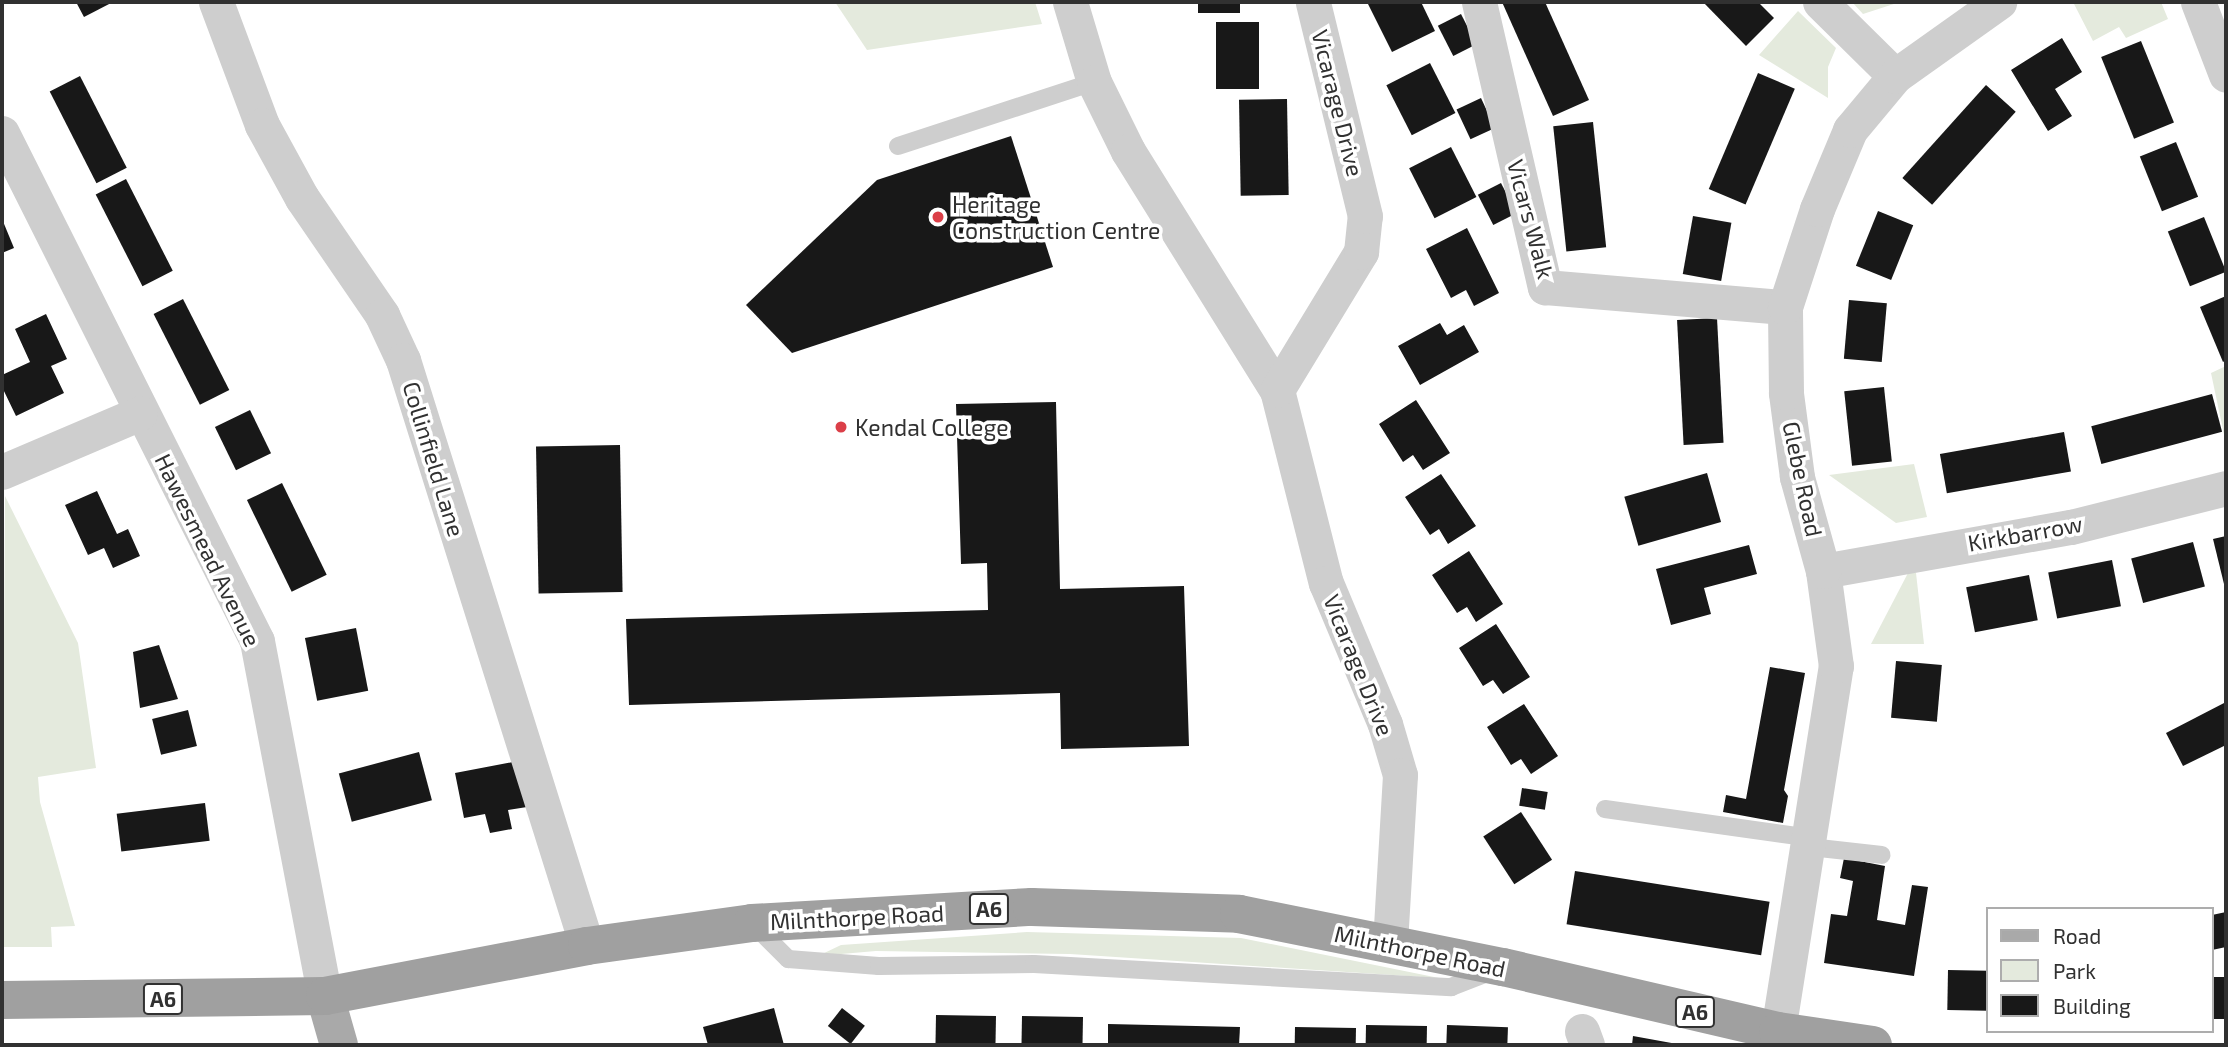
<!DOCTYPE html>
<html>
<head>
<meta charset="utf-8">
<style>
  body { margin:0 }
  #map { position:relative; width:2228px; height:1047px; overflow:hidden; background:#fff; font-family:"Exo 2",sans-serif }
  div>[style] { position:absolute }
  .green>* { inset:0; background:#e4eadd }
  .building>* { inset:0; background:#181818; transform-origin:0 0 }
  .service>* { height:18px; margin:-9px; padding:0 9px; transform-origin:9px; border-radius:9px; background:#cecece }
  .minor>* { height:35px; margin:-17.5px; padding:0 17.5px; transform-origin:17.5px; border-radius:17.5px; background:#cecece }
  .primary>* { height:38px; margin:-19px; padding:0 19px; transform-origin:19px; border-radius:19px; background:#a9a9a9 }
  .trunk>* { height:38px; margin:-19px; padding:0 19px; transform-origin:19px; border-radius:19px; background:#a0a0a0 }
  .dots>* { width:19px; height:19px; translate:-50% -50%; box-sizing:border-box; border:4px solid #fff; border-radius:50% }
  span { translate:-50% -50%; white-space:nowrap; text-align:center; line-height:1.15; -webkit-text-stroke:7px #fff; paint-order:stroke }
  .shield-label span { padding:2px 5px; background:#fff; border:2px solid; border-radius:5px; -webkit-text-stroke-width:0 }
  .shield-label { font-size:21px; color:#313131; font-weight:700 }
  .street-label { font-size:23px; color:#313131 }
  .poi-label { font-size:23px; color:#313131 }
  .left { translate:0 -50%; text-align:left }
  .frame { position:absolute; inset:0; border:4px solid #313131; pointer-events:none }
  .legend { position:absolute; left:1986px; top:907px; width:228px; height:126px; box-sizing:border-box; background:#fff; border:2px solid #adadad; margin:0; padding:9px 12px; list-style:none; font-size:21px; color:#313131 }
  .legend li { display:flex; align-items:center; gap:14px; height:35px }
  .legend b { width:35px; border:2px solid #adadad }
</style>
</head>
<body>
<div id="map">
  <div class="green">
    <div style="clip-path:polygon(835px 2px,1035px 2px,1042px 24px,867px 50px)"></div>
    <div style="clip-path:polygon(1852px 2px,1900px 2px,1863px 14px)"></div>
    <div style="clip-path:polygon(2073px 2px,2161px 2px,2168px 19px,2126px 38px,2119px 27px,2093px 41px)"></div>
    <div style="clip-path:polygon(1798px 11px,1836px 48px,1828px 67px,1828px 98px,1759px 55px)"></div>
    <div style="clip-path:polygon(2226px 366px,2226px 444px,2211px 373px)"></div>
    <div style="clip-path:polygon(1914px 464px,1927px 517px,1896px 523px,1829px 475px)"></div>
    <div style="clip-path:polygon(5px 496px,78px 643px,96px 768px,38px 777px,40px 802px,75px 926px,51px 927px,52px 947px,2px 947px)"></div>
    <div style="clip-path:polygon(1908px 573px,1916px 573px,1924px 644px,1871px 644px)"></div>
    <div style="clip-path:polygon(1027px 932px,1241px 938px,1439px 978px,1070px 954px,876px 951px,818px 956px,841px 945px)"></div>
  </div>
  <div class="building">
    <div style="clip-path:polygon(76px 2px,113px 2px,84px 17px)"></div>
    <div style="left:1198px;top:2px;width:42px;height:11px"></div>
    <div style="clip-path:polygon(1367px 2px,1421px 2px,1435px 31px,1392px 52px)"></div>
    <div style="clip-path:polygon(1502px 2px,1545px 2px,1589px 100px,1553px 116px)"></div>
    <div style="clip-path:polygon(1703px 2px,1758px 2px,1774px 18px,1746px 46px)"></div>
    <div style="left:1461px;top:14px;width:34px;height:26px;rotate:63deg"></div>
    <div style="left:1259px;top:22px;width:67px;height:43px;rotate:90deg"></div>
    <div style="clip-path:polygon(2062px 38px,2082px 72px,2055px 89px,2072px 116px,2048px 131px,2011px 70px)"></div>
    <div style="left:2141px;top:41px;width:88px;height:43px;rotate:68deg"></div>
    <div style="left:1430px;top:63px;width:56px;height:49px;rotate:63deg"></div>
    <div style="left:1758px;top:73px;width:40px;height:126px;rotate:23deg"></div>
    <div style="left:80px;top:76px;width:103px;height:34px;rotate:63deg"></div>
    <div style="left:1986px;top:85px;width:40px;height:125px;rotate:42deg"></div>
    <div style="left:1481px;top:98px;width:33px;height:27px;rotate:65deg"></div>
    <div style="left:1287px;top:99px;width:96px;height:48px;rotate:89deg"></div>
    <div style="left:1593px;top:122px;width:126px;height:40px;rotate:84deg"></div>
    <div style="clip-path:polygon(1011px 136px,1053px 267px,792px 353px,746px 305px,877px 180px)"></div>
    <div style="left:2176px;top:142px;width:59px;height:39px;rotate:68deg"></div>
    <div style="left:1451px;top:147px;width:56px;height:47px;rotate:63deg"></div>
    <div style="left:126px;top:179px;width:103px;height:34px;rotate:63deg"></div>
    <div style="left:1501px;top:183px;width:34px;height:26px;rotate:63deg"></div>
    <div style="left:1878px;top:211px;width:38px;height:59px;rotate:22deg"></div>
    <div style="left:1693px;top:216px;width:39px;height:59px;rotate:10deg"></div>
    <div style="left:2204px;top:217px;width:59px;height:39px;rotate:68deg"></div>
    <div style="clip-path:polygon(2px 219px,14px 248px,2px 253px)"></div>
    <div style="clip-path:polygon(1467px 228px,1499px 293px,1474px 306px,1466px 290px,1451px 298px,1426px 249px)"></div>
    <div style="clip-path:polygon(2226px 296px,2226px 360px,2223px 362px,2200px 307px)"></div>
    <div style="left:183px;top:299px;width:102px;height:33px;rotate:63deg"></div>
    <div style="left:1849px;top:300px;width:38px;height:59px;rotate:5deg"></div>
    <div style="clip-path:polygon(46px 314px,67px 359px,51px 366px,64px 393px,16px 416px,2px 387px,2px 375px,30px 362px,15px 329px)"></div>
    <div style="left:1717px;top:318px;width:125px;height:40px;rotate:87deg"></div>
    <div style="clip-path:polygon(1440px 323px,1447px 335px,1464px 325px,1479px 352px,1420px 385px,1398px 346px)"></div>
    <div style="left:1884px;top:387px;width:75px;height:40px;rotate:84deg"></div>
    <div style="left:2212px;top:394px;width:39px;height:125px;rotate:75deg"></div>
    <div style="clip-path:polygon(1416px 400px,1450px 453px,1423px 470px,1413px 455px,1403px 462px,1379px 424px)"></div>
    <div style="clip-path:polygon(1056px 402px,1060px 589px,1184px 586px,1189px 746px,1061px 749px,1060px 693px,629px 705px,626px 619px,988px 610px,987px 563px,961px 564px,956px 404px)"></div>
    <div style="left:250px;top:410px;width:48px;height:39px;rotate:64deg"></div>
    <div style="left:2064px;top:432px;width:40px;height:126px;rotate:80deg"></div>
    <div style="left:620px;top:445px;width:147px;height:84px;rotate:89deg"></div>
    <div style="left:1707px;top:473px;width:51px;height:86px;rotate:74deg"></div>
    <div style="clip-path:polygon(1441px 474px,1476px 526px,1448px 544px,1439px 529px,1430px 535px,1405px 497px)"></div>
    <div style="left:282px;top:483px;width:102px;height:39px;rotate:64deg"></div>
    <div style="clip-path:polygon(97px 491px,117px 534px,128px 529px,140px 556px,113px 568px,104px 548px,88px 555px,65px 505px)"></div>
    <div style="clip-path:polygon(2226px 536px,2226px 584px,2224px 584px,2213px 539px)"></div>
    <div style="left:2193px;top:542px;width:46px;height:64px;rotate:75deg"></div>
    <div style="clip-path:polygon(1749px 545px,1757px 574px,1704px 588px,1711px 614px,1671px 625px,1656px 569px)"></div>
    <div style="clip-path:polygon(1469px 551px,1503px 604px,1476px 622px,1467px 607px,1457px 613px,1432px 575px)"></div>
    <div style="left:2112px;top:560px;width:47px;height:65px;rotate:79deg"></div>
    <div style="left:2029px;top:575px;width:46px;height:64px;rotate:79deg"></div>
    <div style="clip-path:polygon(1496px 624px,1530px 677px,1503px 694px,1493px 680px,1483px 686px,1459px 648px)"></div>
    <div style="left:356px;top:628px;width:64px;height:52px;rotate:79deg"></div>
    <div style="clip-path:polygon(159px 645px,178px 699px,140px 708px,133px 652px)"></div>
    <div style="left:1896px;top:661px;width:46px;height:57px;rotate:5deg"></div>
    <div style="clip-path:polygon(1770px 667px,1805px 673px,1784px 790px,1788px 796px,1783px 823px,1723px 812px,1726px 795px,1746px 799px)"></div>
    <div style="clip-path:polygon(2226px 702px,2226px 745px,2183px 766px,2166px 733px)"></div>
    <div style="clip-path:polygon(1524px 704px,1558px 756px,1531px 774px,1521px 759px,1511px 765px,1487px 727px)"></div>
    <div style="left:188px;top:710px;width:37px;height:37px;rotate:76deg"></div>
    <div style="left:419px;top:752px;width:50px;height:83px;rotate:75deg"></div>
    <div style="clip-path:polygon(518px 761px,527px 807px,508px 810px,512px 829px,490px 833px,485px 814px,464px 818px,455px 773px)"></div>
    <div style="left:1522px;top:788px;width:26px;height:18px;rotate:9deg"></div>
    <div style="left:205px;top:803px;width:38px;height:89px;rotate:83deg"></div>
    <div style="left:1521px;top:812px;width:57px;height:45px;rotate:57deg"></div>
    <div style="clip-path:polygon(1844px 858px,1885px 866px,1877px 920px,1905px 925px,1912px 885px,1928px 887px,1914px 976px,1824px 963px,1831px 914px,1847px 916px,1853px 881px,1840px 878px)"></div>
    <div style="left:1575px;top:871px;width:197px;height:54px;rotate:9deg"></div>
    <div style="clip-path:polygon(2226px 912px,2226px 947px,2212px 950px,2212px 915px)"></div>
    <div style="left:1948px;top:970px;width:40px;height:40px;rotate:1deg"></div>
    <div style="left:2226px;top:977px;width:42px;height:14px;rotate:90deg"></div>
    <div style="clip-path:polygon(774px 1008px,784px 1045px,708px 1045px,703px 1027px)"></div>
    <div style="left:842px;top:1008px;width:29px;height:23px;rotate:38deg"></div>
    <div style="left:936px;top:1015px;width:60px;height:30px;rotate:1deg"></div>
    <div style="left:1022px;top:1016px;width:61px;height:29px;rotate:1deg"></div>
    <div style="clip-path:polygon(1108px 1024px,1240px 1027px,1239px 1045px,1108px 1045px)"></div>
    <div style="left:1366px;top:1025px;width:61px;height:20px;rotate:1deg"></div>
    <div style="left:1447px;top:1025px;width:61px;height:20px;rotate:2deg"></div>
    <div style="left:1295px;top:1027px;width:61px;height:18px;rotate:1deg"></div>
    <div style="clip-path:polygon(1633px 1036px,1677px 1044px,1676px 1045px,1632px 1045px)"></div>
  </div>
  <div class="service">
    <div style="left:898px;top:146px;width:206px;rotate:-18.1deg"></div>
    <div style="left:1605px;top:809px;width:208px;rotate:8deg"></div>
    <div style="left:1810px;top:847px;width:72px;rotate:6.3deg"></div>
    <div style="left:755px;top:926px;width:47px;rotate:45deg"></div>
    <div style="left:788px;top:959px;width:91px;rotate:4.4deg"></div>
    <div style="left:879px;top:966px;width:155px;rotate:-0.7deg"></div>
    <div style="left:1034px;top:964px;width:418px;rotate:3.2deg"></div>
    <div style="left:1451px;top:987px;width:42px;rotate:-21deg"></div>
  </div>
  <div class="minor">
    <div style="left:216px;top:2px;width:131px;rotate:69.5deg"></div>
    <div style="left:262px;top:125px;width:83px;rotate:61.3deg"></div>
    <div style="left:302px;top:198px;width:142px;rotate:55.6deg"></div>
    <div style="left:382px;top:315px;width:50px;rotate:65deg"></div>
    <div style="left:403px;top:360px;width:614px;rotate:72.57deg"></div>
    <div style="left:1070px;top:2px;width:84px;rotate:73.3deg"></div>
    <div style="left:1094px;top:82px;width:77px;rotate:63.8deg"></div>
    <div style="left:1128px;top:151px;width:282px;rotate:58.1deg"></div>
    <div style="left:1277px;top:390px;width:199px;rotate:75.8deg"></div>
    <div style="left:1326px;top:583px;width:153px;rotate:67.3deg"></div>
    <div style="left:1385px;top:724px;width:53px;rotate:73.6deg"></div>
    <div style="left:1400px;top:775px;width:169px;rotate:93.4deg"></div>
    <div style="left:1479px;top:2px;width:293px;rotate:77deg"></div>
    <div style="left:1545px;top:287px;width:241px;rotate:4.8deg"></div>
    <div style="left:1820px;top:2px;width:105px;rotate:44.6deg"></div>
    <div style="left:2198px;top:2px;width:78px;rotate:69deg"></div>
    <div style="left:2px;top:133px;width:568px;rotate:63.34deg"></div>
    <div style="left:257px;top:641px;width:361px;rotate:79.2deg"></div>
    <div style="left:1277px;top:390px;width:162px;rotate:-58.7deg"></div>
    <div style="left:1361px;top:252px;width:36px;rotate:-84deg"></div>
    <div style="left:1365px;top:216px;width:220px;rotate:-103.7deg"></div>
    <div style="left:2px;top:472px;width:150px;rotate:-23.1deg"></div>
    <div style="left:1823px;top:571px;width:252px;rotate:-10.1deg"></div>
    <div style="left:2071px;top:527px;width:160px;rotate:-14.1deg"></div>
    <div style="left:1582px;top:1031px;width:15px;rotate:70deg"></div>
    <div style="left:1778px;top:1031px;width:370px;rotate:-81deg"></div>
    <div style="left:1836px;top:666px;width:96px;rotate:-97.8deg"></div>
    <div style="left:1823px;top:571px;width:98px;rotate:-105.5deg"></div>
    <div style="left:1797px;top:477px;width:85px;rotate:-97.5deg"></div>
    <div style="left:1786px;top:393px;width:86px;rotate:-90.7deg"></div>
    <div style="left:1785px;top:307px;width:103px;rotate:-71.9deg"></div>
    <div style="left:1817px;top:209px;width:86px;rotate:-67.3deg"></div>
    <div style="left:1850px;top:130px;width:70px;rotate:-50.2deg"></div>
    <div style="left:1895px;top:76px;width:128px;rotate:-35.4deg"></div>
  </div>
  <div class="primary">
    <div style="left:325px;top:996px;width:51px;rotate:74.1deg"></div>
  </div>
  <div class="trunk">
    <div style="left:2px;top:1000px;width:323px;rotate:-0.7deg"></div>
    <div style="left:325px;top:996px;width:267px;rotate:-10.8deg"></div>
    <div style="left:587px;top:946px;width:167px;rotate:-7.9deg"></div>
    <div style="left:752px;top:923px;width:280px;rotate:-3.3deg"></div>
    <div style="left:1032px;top:907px;width:207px;rotate:1.9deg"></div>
    <div style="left:1239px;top:914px;width:269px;rotate:11.4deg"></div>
    <div style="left:1503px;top:967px;width:282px;rotate:13.1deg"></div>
    <div style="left:1778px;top:1031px;width:96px;rotate:8.4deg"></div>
  </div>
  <div class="dots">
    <div style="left:938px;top:217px;background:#db3f48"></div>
    <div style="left:841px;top:427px;background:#db3f48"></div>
  </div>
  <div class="shield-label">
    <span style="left:989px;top:909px">A6</span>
    <span style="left:163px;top:999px">A6</span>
    <span style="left:1695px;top:1012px">A6</span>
  </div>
  <div class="street-label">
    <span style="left:1338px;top:103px;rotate:76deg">Vicarage Drive</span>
    <span style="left:1531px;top:219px;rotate:75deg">Vicars Walk</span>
    <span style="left:434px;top:459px;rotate:73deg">Collinfield Lane</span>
    <span style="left:1803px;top:479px;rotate:78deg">Glebe Road</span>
    <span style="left:2025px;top:533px;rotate:-10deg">Kirkbarrow</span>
    <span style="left:208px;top:550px;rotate:64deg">Hawesmead Avenue</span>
    <span style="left:1359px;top:665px;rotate:68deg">Vicarage Drive</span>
    <span style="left:857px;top:917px;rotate:-3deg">Milnthorpe Road</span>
    <span style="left:1420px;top:951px;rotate:12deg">Milnthorpe Road</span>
  </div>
  <div class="poi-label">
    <span class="left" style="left:952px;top:217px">Heritage<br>Construction Centre</span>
    <span class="left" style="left:855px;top:427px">Kendal College</span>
  </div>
  <div class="frame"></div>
  <ul class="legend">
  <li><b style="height:9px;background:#a9a9a9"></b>Road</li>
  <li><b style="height:19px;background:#e4eadd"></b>Park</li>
  <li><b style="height:19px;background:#181818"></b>Building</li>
  </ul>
</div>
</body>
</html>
